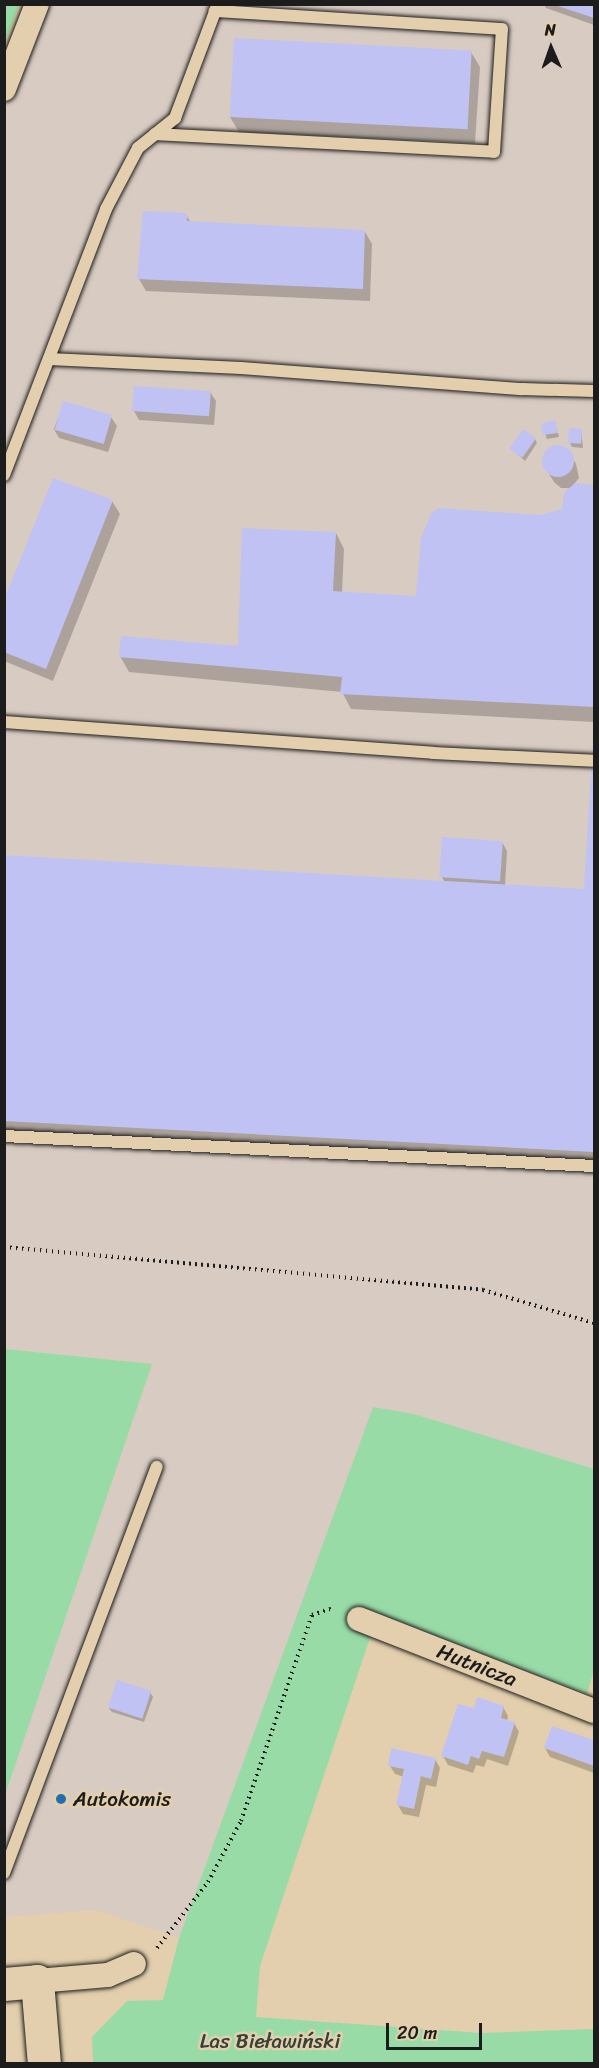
<!DOCTYPE html>
<html>
<head>
<meta charset="utf-8">
<style>
  body { margin:0 }
  #map { position:relative; width:599px; height:2068px; overflow:hidden; background:#e3cfad; font-family:Sriracha,sans-serif }
  div>[style] { position:absolute }
  .built>* { inset:0; background:#d8cbc2 }
  .green>* { inset:0; background:#98dba7 }
  .shadow>* { inset:0; background:#0003 }
  .building>* { inset:0; background:#c0c2f4; transform-origin:0 0 }
  .round { border-radius:50% }
  .path>* { height:4px; margin-top:-2px; transform-origin:0; background:repeating-linear-gradient(90deg,#1c1c1c 0 1.5px,transparent 0 6px) }
  .roads { filter:drop-shadow(0 0 2px #1c1c1c) drop-shadow(0 0 2px #1c1c1c) }
  .lane>* { height:12px; margin:-6px; padding:0 6px; transform-origin:6px; border-radius:6px; background:#e3cfad }
  .street>* { height:24px; margin:-12px; padding:0 12px; transform-origin:12px; border-radius:12px; background:#e3cfad }
  .secondary>* { height:33px; margin:-16.5px; padding:0 16.5px; transform-origin:16.5px; border-radius:16.5px; background:#e3cfad }
  .dots>* { width:16px; height:16px; translate:-50% -50%; box-sizing:border-box; border:3px solid #e3cfad; border-radius:50% }
  span { translate:-50% -50%; white-space:nowrap; text-align:center; line-height:1.15; -webkit-text-stroke:5px #e3cfad; paint-order:stroke }
  .street-label { font-size:21px; color:#1c1c1c }
  .poi-label { font-size:21px; color:#1c1c1c }
  .left { translate:0 -50%; text-align:left }
  .park-label { font-size:21px; color:#354238 }
  .frame { position:absolute; inset:0; border:6px solid #1c1c1c; pointer-events:none }
  .north { position:absolute; left:521px; top:18px; width:60px; height:60px; -webkit-text-stroke:4px #e3cfad; paint-order:stroke; rotate:358deg; font-size:16px; font-weight:700; line-height:24px; text-align:center; color:#1c1c1c }
  .north::after { content:''; display:block; margin:auto; width:21px; height:27px; background:#1c1c1c; clip-path:polygon(50% 0,100% 100%,50% 72%,0 100%) }
  .scale { position:absolute; left:386px; top:2023px; width:96px; height:27px; box-sizing:border-box; border:3px solid #1c1c1c; border-top:0; padding-left:8px; font-size:18px; line-height:21px; white-space:nowrap; color:#1c1c1c; -webkit-text-stroke:4px #e3cfad; paint-order:stroke }
</style>
</head>
<body>
<div id="map">
  <div class="built">
    <div style="clip-path:polygon(47px 5px,594px 5px,594px 1469px,414px 1414px,373px 1407px,179px 1938px,96px 1910px,5px 1917px,5px 1795px,152px 1364px,5px 1349px,4px 113px)"></div>
  </div>
  <div class="green">
    <div style="clip-path:polygon(5px 4px,19px 5px,5px 43px,4px 5px)"></div>
    <div style="clip-path:polygon(5px 1349px,152px 1364px,5px 1795px,4px 1349px)"></div>
    <div style="clip-path:polygon(373px 1407px,414px 1414px,594px 1469px,594px 1670px,587px 1694px,378px 1614px,260px 1966px,256px 2017px,481px 2033px,594px 2029px,594px 2063px,93px 2063px,92px 2037px,127px 2001px,163px 2000px,179px 1938px)"></div>
  </div>
  <div class="shadow">
    <div style="clip-path:polygon(544px 4px,594px 4px,594px 25px,546px 8px)"></div>
    <div style="clip-path:polygon(471px 52px,480px 67px,475px 143px,239px 132px,230px 117px)"></div>
    <div style="clip-path:polygon(186px 215px,191px 223px,365px 232px,372px 244px,370px 301px,146px 291px,139px 279px)"></div>
    <div style="clip-path:polygon(210px 392px,216px 401px,214px 425px,139px 420px,134px 411px)"></div>
    <div style="clip-path:polygon(64px 403px,111px 417px,117px 426px,108px 452px,59px 438px,54px 429px)"></div>
    <div style="clip-path:polygon(555px 422px,559px 437px,547px 439px,542px 425px)"></div>
    <div style="clip-path:polygon(581px 431px,583px 448px,572px 447px,570px 443px)"></div>
    <div style="clip-path:polygon(535px 439px,537px 443px,525px 461px,511px 448px)"></div>
    <div style="clip-path:polygon(560px 447px,569px 451px,576px 464px,579px 478px,574px 484px,594px 487px,594px 722px,351px 709px,342px 692px,129px 672px,120px 656px,239px 648px,336px 533px,344px 549px,342px 593px,417px 598px,541px 516px,563px 511px,565px 494px,569px 488px,561px 488px,554px 482px,546px 469px,544px 455px,551px 448px)"></div>
    <div style="clip-path:polygon(112px 501px,120px 514px,53px 681px,4px 661px,4px 604px)"></div>
    <div style="clip-path:polygon(594px 733px,594px 1166px,4px 1135px,4px 857px,445px 883px,442px 877px,502px 842px,507px 851px,505px 886px,585px 891px)"></div>
    <div style="clip-path:polygon(150px 1692px,153px 1697px,144px 1722px,112px 1712px,109px 1708px)"></div>
    <div style="clip-path:polygon(503px 1707px,508px 1716px,507px 1721px,514px 1723px,519px 1732px,508px 1766px,487px 1759px,484px 1767px,476px 1765px,473px 1773px,448px 1765px,443px 1756px,475px 1710px)"></div>
    <div style="clip-path:polygon(553px 1727px,594px 1742px,594px 1773px,550px 1757px,545px 1748px)"></div>
    <div style="clip-path:polygon(435px 1759px,440px 1768px,436px 1787px,426px 1785px,419px 1817px,403px 1814px,398px 1805px,404px 1777px,395px 1774px,390px 1766px)"></div>
  </div>
  <div class="building">
    <div style="clip-path:polygon(594px 4px,594px 18px,555px 5px,556px 4px)"></div>
    <div style="left:234px;top:38px;width:238px;height:79px;rotate:3deg"></div>
    <div style="clip-path:polygon(143px 211px,187px 213px,187px 221px,365px 230px,363px 289px,137px 279px)"></div>
    <div style="left:134px;top:386px;width:77px;height:25px;rotate:4deg"></div>
    <div style="left:63px;top:401px;width:51px;height:30px;rotate:16deg"></div>
    <div style="clip-path:polygon(555px 420px,558px 433px,543px 435px,541px 424px)"></div>
    <div style="left:569px;top:428px;width:13px;height:15px;rotate:4deg"></div>
    <div style="left:523px;top:429px;width:16px;height:24px;rotate:35deg"></div>
    <div class="round" style="left:542px;top:445px;width:32px;height:32px"></div>
    <div style="clip-path:polygon(53px 478px,113px 500px,46px 669px,4px 652px,4px 600px)"></div>
    <div style="clip-path:polygon(575px 483px,594px 485px,594px 707px,340px 694px,342px 677px,119px 657px,121px 636px,238px 646px,242px 528px,336px 532px,333px 591px,416px 596px,421px 538px,431px 514px,438px 508px,541px 515px,562px 509px,564px 493px)"></div>
    <div style="clip-path:polygon(593px 738px,594px 1152px,4px 1121px,4px 855px,584px 889px)"></div>
    <div style="left:442px;top:837px;width:61px;height:40px;rotate:4deg"></div>
    <div style="left:117px;top:1680px;width:36px;height:29px;rotate:18deg"></div>
    <div style="clip-path:polygon(477px 1697px,504px 1706px,501px 1718px,515px 1722px,504px 1757px,482px 1751px,479px 1759px,471px 1756px,468px 1765px,441px 1756px,458px 1704px,474px 1708px)"></div>
    <div style="clip-path:polygon(552px 1726px,594px 1740px,594px 1766px,544px 1748px)"></div>
    <div style="clip-path:polygon(391px 1748px,436px 1758px,431px 1779px,421px 1776px,414px 1809px,396px 1805px,404px 1769px,388px 1766px)"></div>
  </div>
  <div class="path">
    <div style="left:4px;top:1247px;width:481px;rotate:5.1deg"></div>
    <div style="left:483px;top:1290px;width:116px;rotate:16.6deg"></div>
    <div style="left:157px;top:1948px;width:83px;rotate:-52.3deg"></div>
    <div style="left:208px;top:1882px;width:69px;rotate:-61.6deg"></div>
    <div style="left:241px;top:1821px;width:218px;rotate:-71deg"></div>
    <div style="left:312px;top:1615px;width:18px;rotate:-19deg"></div>
    <div style="left:329px;top:1609px;width:5px;rotate:11deg"></div>
  </div>
  <div class="roads">
    <div class="lane">
      <div style="left:155px;top:134px;width:339px;rotate:3deg"></div>
      <div style="left:494px;top:152px;width:123px;rotate:-86.3deg"></div>
      <div style="left:502px;top:29px;width:288px;rotate:-176.4deg"></div>
      <div style="left:49px;top:359px;width:192px;rotate:2.7deg"></div>
      <div style="left:241px;top:368px;width:282px;rotate:4.3deg"></div>
      <div style="left:522px;top:389px;width:72px;rotate:1.6deg"></div>
      <div style="left:4px;top:475px;width:285px;rotate:-69deg"></div>
      <div style="left:106px;top:209px;width:69px;rotate:-62.3deg"></div>
      <div style="left:138px;top:148px;width:48px;rotate:-39deg"></div>
      <div style="left:175px;top:118px;width:120px;rotate:-69.4deg"></div>
      <div style="left:4px;top:722px;width:430px;rotate:4.1deg"></div>
      <div style="left:433px;top:753px;width:161px;rotate:2.8deg"></div>
      <div style="left:4px;top:1136px;width:591px;rotate:2.91deg"></div>
      <div style="left:4px;top:1873px;width:434px;rotate:-69.4deg"></div>
    </div>
    <div class="street">
      <div style="left:4px;top:89px;width:91px;rotate:-68.8deg"></div>
      <div style="left:359px;top:1619px;width:252px;rotate:21.4deg"></div>
      <div style="left:37px;top:1981px;width:71px;rotate:-4.8deg"></div>
      <div style="left:108px;top:1975px;width:28px;rotate:-23deg"></div>
    </div>
    <div class="secondary">
      <div style="left:4px;top:1984px;width:33px;rotate:-5deg"></div>
      <div style="left:37px;top:1981px;width:83px;rotate:85.2deg"></div>
    </div>
  </div>
  <div class="dots">
    <div style="left:61px;top:1799px;background:#1f6fb2"></div>
  </div>
  <div class="street-label">
    <span style="left:477px;top:1665px;rotate:21deg">Hutnicza</span>
  </div>
  <div class="poi-label">
    <span class="left" style="left:73px;top:1799px">Autokomis</span>
  </div>
  <div class="park-label">
    <span style="left:270px;top:2041px">Las Bieławiński</span>
  </div>
  <div class="frame"></div>
  <div class="north">N</div>
  <div class="scale">20 m</div>
</div>
</body>
</html>
